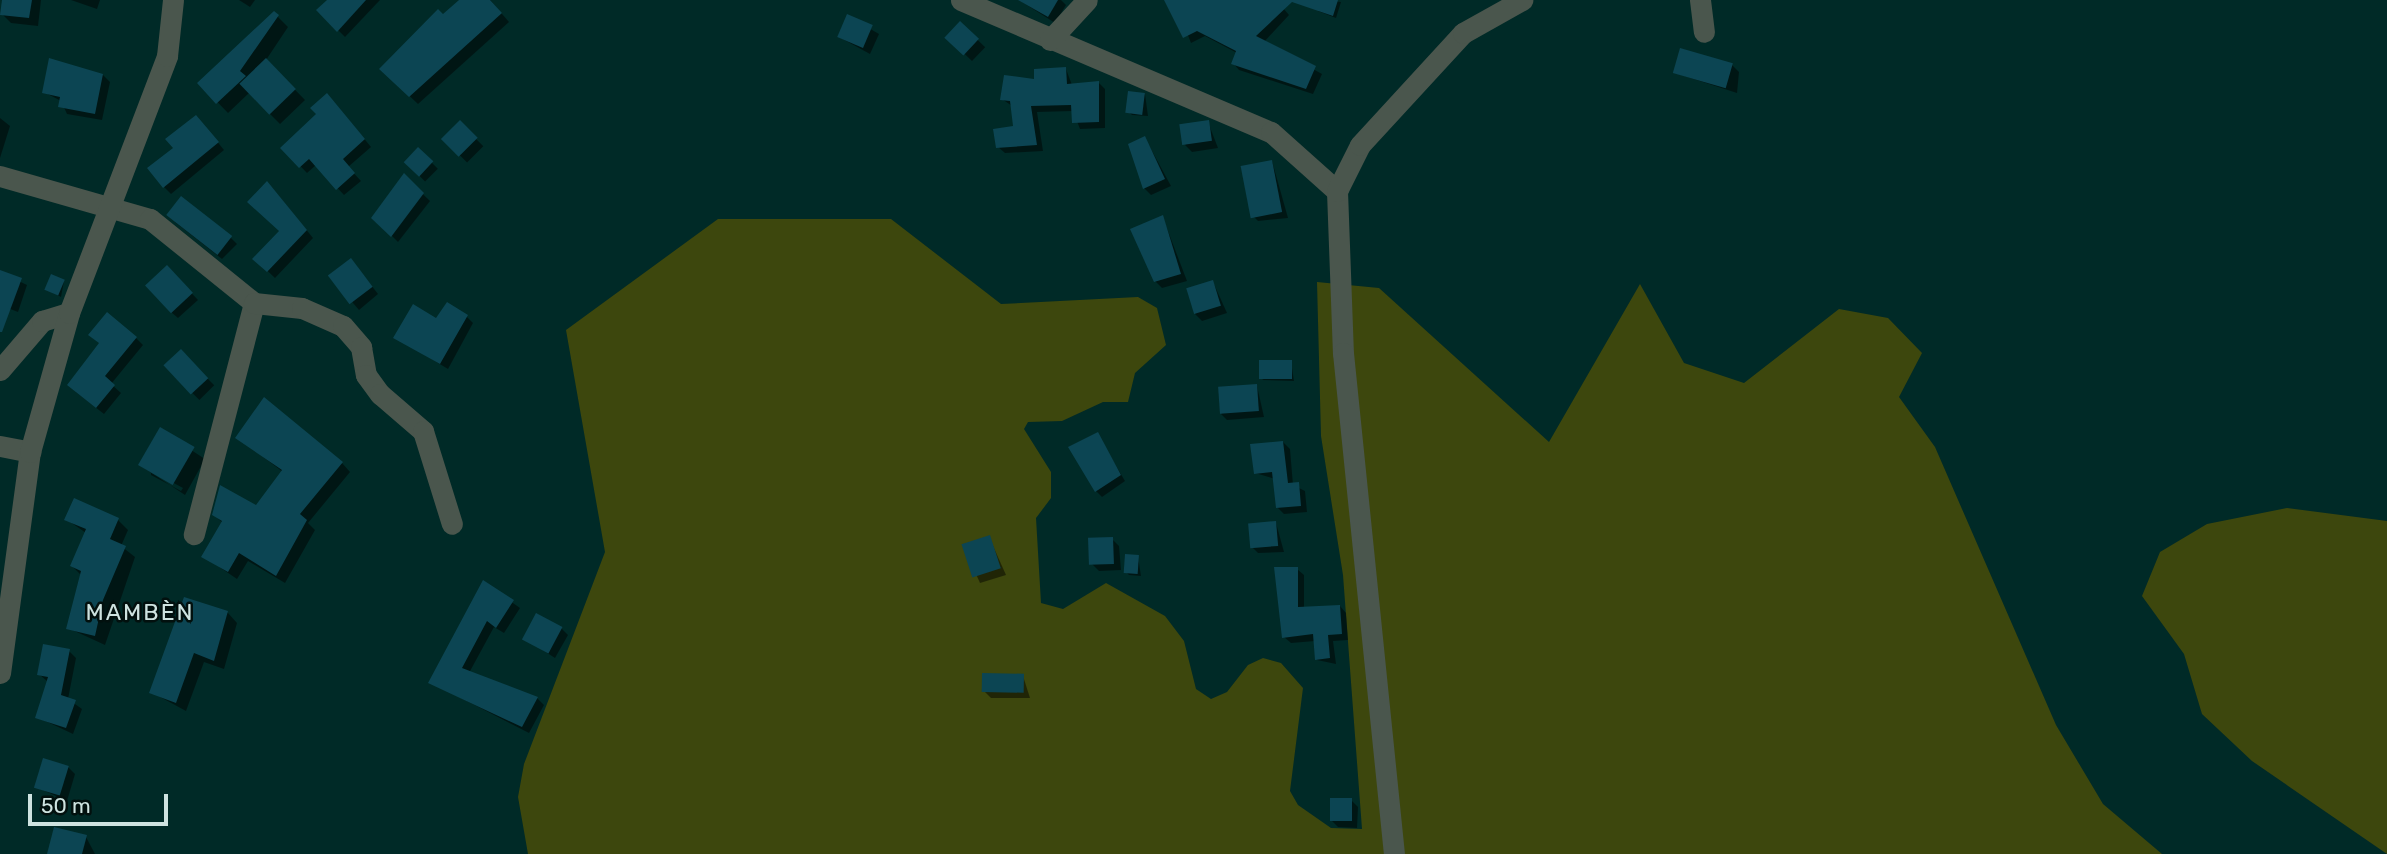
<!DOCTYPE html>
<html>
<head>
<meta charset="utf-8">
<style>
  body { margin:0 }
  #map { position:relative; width:2387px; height:854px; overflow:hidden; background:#002a27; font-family:Rubik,sans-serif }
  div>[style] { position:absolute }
  .green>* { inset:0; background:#3d470d }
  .shadow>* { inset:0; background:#0007; transform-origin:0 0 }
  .building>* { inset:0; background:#0c4553; transform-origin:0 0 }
  .minor>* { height:21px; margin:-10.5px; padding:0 10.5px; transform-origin:10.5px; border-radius:10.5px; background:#4a564d }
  span { translate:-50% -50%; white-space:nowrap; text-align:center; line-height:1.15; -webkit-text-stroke:5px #02100e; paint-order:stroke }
  .quarter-label { font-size:23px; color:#cee3e0; letter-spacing:2px }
  .scale { position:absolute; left:28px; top:794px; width:140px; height:32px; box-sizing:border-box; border:4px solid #cee3e0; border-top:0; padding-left:9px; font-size:21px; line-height:24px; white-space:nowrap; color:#cee3e0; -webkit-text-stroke:5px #02100e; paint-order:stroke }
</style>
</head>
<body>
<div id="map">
  <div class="green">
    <div style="clip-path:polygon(718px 219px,891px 219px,1001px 304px,1138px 297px,1157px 308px,1166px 345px,1135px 373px,1128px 402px,1103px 402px,1062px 421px,1028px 422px,1024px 429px,1051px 472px,1051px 498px,1036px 518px,1041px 603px,1063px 609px,1106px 583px,1165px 616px,1184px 641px,1196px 689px,1211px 699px,1227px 692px,1248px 665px,1263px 658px,1281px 663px,1303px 688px,1290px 791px,1298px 805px,1331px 828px,1362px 829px,1343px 575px,1321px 436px,1317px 282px,1379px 288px,1549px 442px,1640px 284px,1684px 363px,1744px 383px,1839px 309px,1888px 318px,1922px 353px,1899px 397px,1935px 447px,2056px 725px,2103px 804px,2162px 854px,528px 854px,518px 797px,524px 764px,605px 552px,566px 330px)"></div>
    <div style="clip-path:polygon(2287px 508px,2387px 521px,2387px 854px,2252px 761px,2202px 714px,2184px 654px,2142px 596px,2160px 552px,2207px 524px)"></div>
  </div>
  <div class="shadow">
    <div style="clip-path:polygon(5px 0,41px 0,38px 26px,11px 23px,2px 14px)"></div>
    <div style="clip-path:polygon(71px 0,100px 0,97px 9px)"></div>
    <div style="clip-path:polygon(239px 0,255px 0,250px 7px)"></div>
    <div style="clip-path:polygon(330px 0,380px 0,345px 37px,318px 10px)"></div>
    <div style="clip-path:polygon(462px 0,490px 0,509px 22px,418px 104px,381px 69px)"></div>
    <div style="clip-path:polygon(1019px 0,1061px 0,1066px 5px,1055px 23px)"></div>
    <div style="clip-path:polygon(1174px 0,1292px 0,1283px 8px,1289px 15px,1264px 42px,1322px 74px,1313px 94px,1239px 70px,1233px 63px,1237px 53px,1205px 36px,1191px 43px)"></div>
    <div style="clip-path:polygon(1322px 0,1341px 2px,1336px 18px,1318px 11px)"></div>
    <div style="clip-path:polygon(274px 13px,288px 27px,266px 60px,305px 100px,280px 124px,249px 93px,228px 113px,199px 83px)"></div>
    <div style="clip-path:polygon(848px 16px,879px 34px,870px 54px,839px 37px)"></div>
    <div style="left:960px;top:23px;width:35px;height:19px;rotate:44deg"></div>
    <div style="clip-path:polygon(1732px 65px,1739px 72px,1737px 93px,1675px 73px)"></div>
    <div style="clip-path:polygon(1066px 69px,1072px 85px,1098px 82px,1105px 89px,1105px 128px,1080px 129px,1073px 111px,1037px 112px,1043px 151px,1005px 153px,998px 147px,1015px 127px,1012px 106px,1002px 99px)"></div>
    <div style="clip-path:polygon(103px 75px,110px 82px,102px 120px,67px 114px,61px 101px,44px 92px)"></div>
    <div style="clip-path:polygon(1145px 94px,1148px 116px,1132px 115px,1129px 112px)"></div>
    <div style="clip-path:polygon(334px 102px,371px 147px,348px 167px,361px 181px,344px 195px,316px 165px,307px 173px,283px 148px)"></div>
    <div style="clip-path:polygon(0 118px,10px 126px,0 158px)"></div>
    <div style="clip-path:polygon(1208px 122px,1218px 148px,1192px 152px,1185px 145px)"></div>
    <div style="left:460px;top:123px;width:33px;height:23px;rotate:45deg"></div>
    <div style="clip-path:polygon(203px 124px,224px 150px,171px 194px,164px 187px)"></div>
    <div style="clip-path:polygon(1145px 138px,1171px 186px,1151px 195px,1144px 188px)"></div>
    <div style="left:418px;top:149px;width:28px;height:18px;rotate:45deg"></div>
    <div style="clip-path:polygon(1272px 161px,1288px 218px,1258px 221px,1251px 214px)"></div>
    <div style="clip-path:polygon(404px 176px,430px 201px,398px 242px,374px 218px)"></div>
    <div style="clip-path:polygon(274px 190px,313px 238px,275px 278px,255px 259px,281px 231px)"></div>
    <div style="clip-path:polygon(1163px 218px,1187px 281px,1162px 288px,1155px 281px)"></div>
    <div style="clip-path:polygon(175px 222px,230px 237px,237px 244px,222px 259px)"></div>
    <div style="clip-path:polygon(167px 267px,198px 300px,178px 318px,171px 312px)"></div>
    <div style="clip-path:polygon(357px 267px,378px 294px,359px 310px,330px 276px)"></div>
    <div style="clip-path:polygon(0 272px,27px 285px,18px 312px,0 305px)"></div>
    <div style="clip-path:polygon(64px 281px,61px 297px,46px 289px)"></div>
    <div style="clip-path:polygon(1213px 282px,1227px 313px,1202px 321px,1195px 314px)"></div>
    <div style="clip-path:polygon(466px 316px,473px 323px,448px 369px,395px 337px)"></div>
    <div style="clip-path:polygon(136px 338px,143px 345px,111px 384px,121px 393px,104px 414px,76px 392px)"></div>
    <div style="left:181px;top:352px;width:47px;height:21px;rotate:45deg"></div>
    <div style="clip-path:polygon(1291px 362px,1294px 381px,1262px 380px)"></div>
    <div style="clip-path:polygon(1257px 386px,1264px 417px,1227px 420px,1221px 414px)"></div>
    <div style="clip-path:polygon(evenodd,160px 430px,205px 459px,185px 495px,141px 466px,160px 430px,151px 471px,183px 488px,181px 491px,151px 475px,151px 471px)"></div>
    <div style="clip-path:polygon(1097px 434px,1125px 481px,1102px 497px,1096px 491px)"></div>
    <div style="clip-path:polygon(238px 438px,342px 463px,350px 472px,308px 523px,315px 530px,285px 583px,248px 561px,237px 579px,203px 556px,223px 523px,214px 515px,257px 507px,283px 472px)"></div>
    <div style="clip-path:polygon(1283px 442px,1290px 449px,1293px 485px,1305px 491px,1307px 512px,1284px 514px,1277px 507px,1275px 479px,1255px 473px)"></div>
    <div style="clip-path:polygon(75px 501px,118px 520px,128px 530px,121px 546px,135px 557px,105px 645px,68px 628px,82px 576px,72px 566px,86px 533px,66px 519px)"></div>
    <div style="clip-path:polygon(1276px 523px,1284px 552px,1258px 553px,1251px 546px)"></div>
    <div style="clip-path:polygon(989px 537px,1006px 575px,980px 583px,963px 545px)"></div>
    <div style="clip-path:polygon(1112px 539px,1119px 546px,1121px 570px,1099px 571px,1092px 564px)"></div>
    <div style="clip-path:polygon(1138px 557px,1141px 576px,1129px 575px,1126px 572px)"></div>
    <div style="clip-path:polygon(1297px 569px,1304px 575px,1304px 608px,1340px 606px,1346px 613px,1348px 640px,1333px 641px,1336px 664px,1317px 660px,1315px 641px,1291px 643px,1284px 637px)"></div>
    <div style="clip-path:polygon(483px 582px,520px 608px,504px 633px,494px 627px,469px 673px,537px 698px,544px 705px,529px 733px,430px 682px)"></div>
    <div style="clip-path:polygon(185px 599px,228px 613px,237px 623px,224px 669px,204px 662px,186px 711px,151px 692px)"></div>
    <div style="clip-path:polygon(561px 628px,568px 635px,555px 658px,524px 638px)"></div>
    <div style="clip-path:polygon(69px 651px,76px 658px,68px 699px,82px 709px,73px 734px,37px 717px,48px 682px,39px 674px)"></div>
    <div style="clip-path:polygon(1023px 676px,1030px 698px,991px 698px,984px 691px)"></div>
    <div style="clip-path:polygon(68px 767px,75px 774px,67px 801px,36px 787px)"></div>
    <div style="clip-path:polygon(1351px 800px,1358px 807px,1357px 828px,1338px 827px,1331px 820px)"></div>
    <div style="clip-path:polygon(86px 837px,95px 854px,49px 854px)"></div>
  </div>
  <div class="building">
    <div style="clip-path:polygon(2px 0,32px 0,29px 18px,0 15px)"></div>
    <div style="clip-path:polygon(327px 0,366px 0,337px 32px,316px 10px)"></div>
    <div style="clip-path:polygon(459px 0,490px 0,502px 13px,409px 97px,379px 69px,438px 9px,443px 14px)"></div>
    <div style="clip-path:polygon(1018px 0,1058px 0,1048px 17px)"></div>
    <div style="clip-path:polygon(1164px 0,1338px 0,1333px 16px,1292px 2px,1256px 36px,1316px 66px,1306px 89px,1231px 64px,1236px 51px,1197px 31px,1183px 38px)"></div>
    <div style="clip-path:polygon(274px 11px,279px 15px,240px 71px,246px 76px,216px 104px,197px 83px)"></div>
    <div style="left:847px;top:14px;width:28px;height:25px;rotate:23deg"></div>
    <div style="left:960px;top:21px;width:26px;height:23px;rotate:43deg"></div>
    <div style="left:1680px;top:48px;width:55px;height:26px;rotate:16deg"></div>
    <div style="clip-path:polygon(49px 58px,103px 74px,95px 114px,58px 107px,60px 97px,42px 93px)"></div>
    <div style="left:266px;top:58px;width:43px;height:37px;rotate:46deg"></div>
    <div style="clip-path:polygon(1066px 67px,1067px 84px,1099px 81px,1099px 122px,1072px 123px,1071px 105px,1031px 106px,1037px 145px,996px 148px,993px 129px,1013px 126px,1010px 101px,1000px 100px,1004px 75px,1034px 79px,1034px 69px)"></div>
    <div style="left:1128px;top:91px;width:17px;height:22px;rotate:7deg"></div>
    <div style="clip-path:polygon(327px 93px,365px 139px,343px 159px,355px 173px,336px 190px,309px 159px,299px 168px,280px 148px,316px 114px,310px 108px)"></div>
    <div style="clip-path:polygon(196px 115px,219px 142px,163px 188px,147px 168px,173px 148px,165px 139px)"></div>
    <div style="left:460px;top:120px;width:25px;height:27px;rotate:45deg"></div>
    <div style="left:1209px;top:120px;width:21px;height:30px;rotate:82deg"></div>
    <div style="clip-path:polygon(1145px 136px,1165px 179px,1143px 189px,1128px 144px)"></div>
    <div style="left:418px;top:147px;width:21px;height:21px;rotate:43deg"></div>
    <div style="left:1272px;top:160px;width:53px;height:32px;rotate:79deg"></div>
    <div style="clip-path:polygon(404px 173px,424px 193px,391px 237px,371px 218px)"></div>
    <div style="clip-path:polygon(267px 181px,307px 230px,267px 272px,252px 259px,279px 231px,247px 202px)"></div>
    <div style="left:181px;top:196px;width:65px;height:24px;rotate:38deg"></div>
    <div style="clip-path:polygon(1163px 215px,1181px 274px,1154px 282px,1130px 229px)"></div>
    <div style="left:351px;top:258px;width:36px;height:29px;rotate:53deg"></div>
    <div style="left:167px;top:265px;width:38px;height:30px;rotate:47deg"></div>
    <div style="clip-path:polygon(0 270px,22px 278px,2px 332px,0 332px)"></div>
    <div style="left:51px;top:274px;width:15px;height:17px;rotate:23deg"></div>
    <div style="left:1213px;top:280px;width:27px;height:28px;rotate:73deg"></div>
    <div style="clip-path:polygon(447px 302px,468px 315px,440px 364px,393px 338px,413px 304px,436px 318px)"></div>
    <div style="clip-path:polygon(107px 312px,137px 337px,105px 376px,115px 385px,96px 408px,67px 385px,99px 343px,88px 335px)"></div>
    <div style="left:181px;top:349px;width:40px;height:24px;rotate:47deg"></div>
    <div style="left:1292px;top:360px;width:19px;height:33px;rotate:90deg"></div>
    <div style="left:1257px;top:384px;width:27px;height:39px;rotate:86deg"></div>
    <div style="clip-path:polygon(264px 397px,343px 462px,300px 514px,307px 520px,276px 576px,239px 553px,228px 572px,201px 557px,222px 521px,212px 515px,220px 485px,256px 505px,282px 470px,235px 438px)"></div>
    <div style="left:160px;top:427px;width:40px;height:44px;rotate:30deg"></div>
    <div style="clip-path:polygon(1098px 432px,1121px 475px,1095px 492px,1068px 447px)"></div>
    <div style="clip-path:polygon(1283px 441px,1288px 483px,1299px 482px,1301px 506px,1276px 508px,1272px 472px,1254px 474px,1250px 444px)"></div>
    <div style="clip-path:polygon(74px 498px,119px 518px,110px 539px,126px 546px,103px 600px,95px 636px,66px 629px,81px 571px,70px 566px,86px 529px,64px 520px)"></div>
    <div style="left:1276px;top:521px;width:25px;height:28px;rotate:85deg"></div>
    <div style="left:990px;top:535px;width:35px;height:30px;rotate:72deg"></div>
    <div style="left:1113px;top:537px;width:27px;height:25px;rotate:88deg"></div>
    <div style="left:1125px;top:554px;width:14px;height:19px;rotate:4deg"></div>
    <div style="clip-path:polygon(1274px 567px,1298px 567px,1298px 607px,1340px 605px,1342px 634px,1328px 635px,1330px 658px,1315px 660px,1313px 634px,1282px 638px)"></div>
    <div style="clip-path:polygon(483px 580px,514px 600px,496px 628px,487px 621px,462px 668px,538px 697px,522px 727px,428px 683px)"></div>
    <div style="clip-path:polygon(184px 597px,228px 611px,214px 661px,194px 653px,176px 703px,149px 693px)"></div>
    <div style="left:536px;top:613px;width:30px;height:30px;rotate:28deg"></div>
    <div style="clip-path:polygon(43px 644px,70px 649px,61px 695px,76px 700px,66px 728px,35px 718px,48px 677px,37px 675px)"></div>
    <div style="left:982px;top:673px;width:42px;height:19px;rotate:1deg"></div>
    <div style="left:43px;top:758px;width:27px;height:31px;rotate:17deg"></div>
    <div style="left:1330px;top:798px;width:22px;height:23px"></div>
    <div style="clip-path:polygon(54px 827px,87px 835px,82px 854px,47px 854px)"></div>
  </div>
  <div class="minor">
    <div style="left:961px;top:0;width:337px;rotate:23.1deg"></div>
    <div style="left:1271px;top:132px;width:89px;rotate:41.8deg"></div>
    <div style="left:1337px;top:191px;width:162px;rotate:87.9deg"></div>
    <div style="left:1343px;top:353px;width:504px;rotate:84.19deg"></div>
    <div style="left:1700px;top:0;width:32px;rotate:83deg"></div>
    <div style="left:1050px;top:40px;width:54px;rotate:-47.2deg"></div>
    <div style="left:0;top:176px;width:156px;rotate:16deg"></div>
    <div style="left:150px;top:219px;width:134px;rotate:38.9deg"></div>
    <div style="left:254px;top:303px;width:239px;rotate:104.6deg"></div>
    <div style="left:1337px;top:191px;width:51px;rotate:-63.4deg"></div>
    <div style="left:1360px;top:145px;width:152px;rotate:-47.4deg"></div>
    <div style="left:1463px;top:33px;width:68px;rotate:-29.2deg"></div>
    <div style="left:254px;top:303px;width:48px;rotate:5.9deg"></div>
    <div style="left:302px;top:308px;width:45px;rotate:23.7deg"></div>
    <div style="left:343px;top:326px;width:28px;rotate:49deg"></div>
    <div style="left:361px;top:347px;width:28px;rotate:80deg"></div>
    <div style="left:366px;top:375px;width:24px;rotate:54deg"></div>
    <div style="left:380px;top:394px;width:57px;rotate:40.7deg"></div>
    <div style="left:423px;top:431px;width:97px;rotate:72.7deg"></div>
    <div style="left:0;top:370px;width:65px;rotate:-49.4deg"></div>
    <div style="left:42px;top:321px;width:28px;rotate:-17deg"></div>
    <div style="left:0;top:446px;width:31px;rotate:11deg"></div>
    <div style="left:0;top:673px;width:223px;rotate:-82.3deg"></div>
    <div style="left:30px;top:452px;width:144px;rotate:-74.3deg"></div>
    <div style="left:69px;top:313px;width:275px;rotate:-69.1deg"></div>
    <div style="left:167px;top:56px;width:56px;rotate:-83.9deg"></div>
  </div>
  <div class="quarter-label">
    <span style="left:140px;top:612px">MAMBÈN</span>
  </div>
  <div class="scale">50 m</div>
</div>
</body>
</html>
